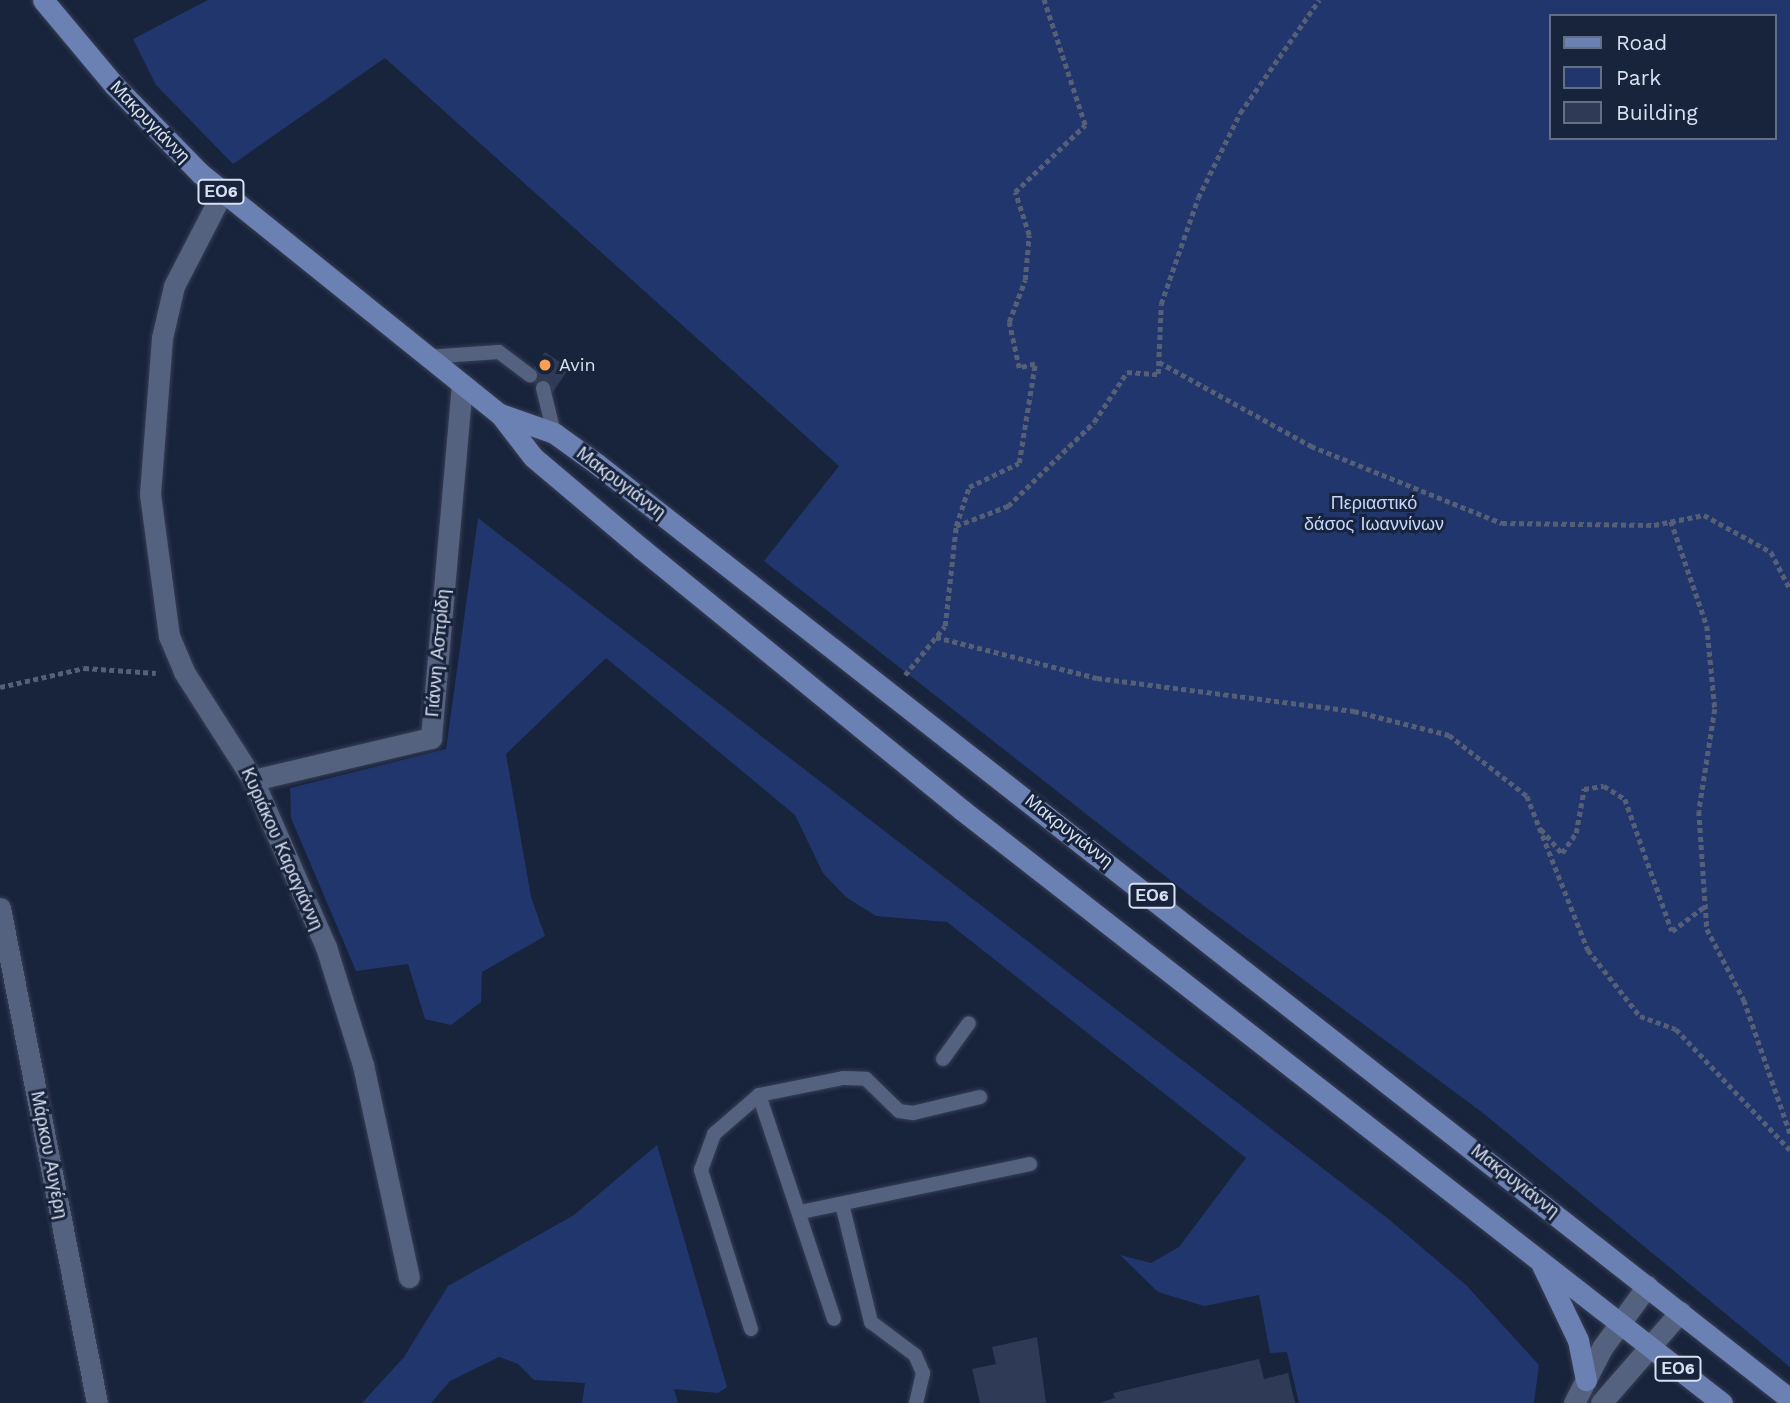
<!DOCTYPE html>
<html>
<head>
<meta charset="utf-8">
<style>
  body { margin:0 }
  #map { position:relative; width:1790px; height:1403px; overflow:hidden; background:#18233c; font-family:"Work Sans",sans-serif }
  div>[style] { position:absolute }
  .green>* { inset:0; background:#21366c }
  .building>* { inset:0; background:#2f3b56; transform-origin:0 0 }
  .path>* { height:4.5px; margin-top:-2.25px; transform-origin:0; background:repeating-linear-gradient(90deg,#555f76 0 5px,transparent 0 8.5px) }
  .roads { filter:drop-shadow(0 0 2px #373e54) drop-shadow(0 0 2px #373e54) }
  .service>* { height:14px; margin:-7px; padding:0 7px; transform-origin:7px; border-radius:7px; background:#55627f }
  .minor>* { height:21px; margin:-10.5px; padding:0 10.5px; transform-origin:10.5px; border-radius:10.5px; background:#55627f }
  .primary>* { height:21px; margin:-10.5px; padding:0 10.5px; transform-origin:10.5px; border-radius:10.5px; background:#6b81b4 }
  .dots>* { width:19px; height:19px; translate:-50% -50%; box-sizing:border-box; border:4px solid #18233c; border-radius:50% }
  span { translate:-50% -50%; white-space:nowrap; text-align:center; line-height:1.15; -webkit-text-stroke:6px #18233c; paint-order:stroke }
  .shield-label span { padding:2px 5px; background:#18233c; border:2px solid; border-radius:5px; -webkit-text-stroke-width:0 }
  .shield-label { font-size:16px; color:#d8e0f1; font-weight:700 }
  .street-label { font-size:18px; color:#d8e0f1 }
  .poi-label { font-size:18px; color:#d8e0f1 }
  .left { translate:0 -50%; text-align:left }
  .park-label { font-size:18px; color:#c4d6fe }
  .legend { position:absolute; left:1549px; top:14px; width:228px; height:126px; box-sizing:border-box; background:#18233c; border:2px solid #656f84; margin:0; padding:9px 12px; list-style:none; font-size:21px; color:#d8e0f1 }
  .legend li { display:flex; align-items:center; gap:14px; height:35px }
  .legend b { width:35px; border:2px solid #656f84 }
</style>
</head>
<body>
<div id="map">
  <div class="green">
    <div style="clip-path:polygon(evenodd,208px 0,1790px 0,1790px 1367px,1483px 1113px,1188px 894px,764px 561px,839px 466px,385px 58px,233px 164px,156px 85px,133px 39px,208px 0,1550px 16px,1774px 16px,1774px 138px,1550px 138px,1550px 16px)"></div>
    <div style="clip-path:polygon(478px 518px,1386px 1217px,1466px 1285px,1539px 1365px,1534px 1403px,1299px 1403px,1287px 1352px,1270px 1353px,1259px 1295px,1204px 1306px,1158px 1292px,1120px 1255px,1151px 1263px,1179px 1247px,1246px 1158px,947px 922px,876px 916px,846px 897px,823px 873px,795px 815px,606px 658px,506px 754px,531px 897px,545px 936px,482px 972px,481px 1002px,451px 1025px,425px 1019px,408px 964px,356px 971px,291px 818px,290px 788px,446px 749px)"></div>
    <div style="clip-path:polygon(657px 1145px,727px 1387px,718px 1393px,674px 1389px,678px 1403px,582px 1403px,585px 1383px,534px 1380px,518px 1364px,499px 1357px,450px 1381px,431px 1403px,362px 1403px,404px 1357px,448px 1286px,574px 1215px)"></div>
  </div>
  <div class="building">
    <div style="left:545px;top:352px;width:29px;height:31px;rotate:34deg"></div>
    <div style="clip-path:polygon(1037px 1337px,1046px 1403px,980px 1403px,972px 1369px,996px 1364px,992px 1347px)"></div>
    <div style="clip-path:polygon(1259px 1359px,1264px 1379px,1288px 1373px,1295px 1403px,1099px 1403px,1115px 1398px,1113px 1393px)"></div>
  </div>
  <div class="path">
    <div style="left:1159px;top:362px;width:174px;rotate:28.9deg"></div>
    <div style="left:1311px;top:446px;width:206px;rotate:22deg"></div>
    <div style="left:1502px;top:523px;width:152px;rotate:0.8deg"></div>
    <div style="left:1654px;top:525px;width:51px;rotate:-11.3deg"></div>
    <div style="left:1704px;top:515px;width:77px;rotate:28.9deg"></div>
    <div style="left:1771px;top:552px;width:42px;rotate:62.8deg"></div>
    <div style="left:1671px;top:521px;width:111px;rotate:71.1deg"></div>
    <div style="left:1707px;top:626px;width:83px;rotate:84.5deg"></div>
    <div style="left:1715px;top:709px;width:103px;rotate:98.9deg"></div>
    <div style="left:1699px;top:811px;width:118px;rotate:86.1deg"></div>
    <div style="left:1707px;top:929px;width:80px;rotate:62.5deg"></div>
    <div style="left:1744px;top:1000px;width:141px;rotate:70.9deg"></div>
    <div style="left:956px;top:526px;width:56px;rotate:-21deg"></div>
    <div style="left:1008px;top:506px;width:120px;rotate:-44.3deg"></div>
    <div style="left:1094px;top:422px;width:60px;rotate:-56.6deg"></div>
    <div style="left:1127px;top:372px;width:31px;rotate:4deg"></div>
    <div style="left:1158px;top:374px;width:70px;rotate:-87.5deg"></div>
    <div style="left:1161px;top:304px;width:112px;rotate:-70.8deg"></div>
    <div style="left:1198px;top:198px;width:95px;rotate:-63.7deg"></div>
    <div style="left:1240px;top:113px;width:138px;rotate:-55deg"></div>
    <div style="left:936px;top:637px;width:166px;rotate:14.3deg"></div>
    <div style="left:1097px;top:678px;width:259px;rotate:7.3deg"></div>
    <div style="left:1354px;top:711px;width:98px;rotate:14.2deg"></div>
    <div style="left:1449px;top:735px;width:99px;rotate:38deg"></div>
    <div style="left:1527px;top:796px;width:166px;rotate:68.4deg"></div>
    <div style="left:1588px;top:950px;width:84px;rotate:51.8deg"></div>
    <div style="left:1640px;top:1016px;width:38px;rotate:20deg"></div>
    <div style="left:1676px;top:1029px;width:166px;rotate:46.7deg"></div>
    <div style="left:905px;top:675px;width:63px;rotate:-50.8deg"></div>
    <div style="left:945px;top:626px;width:101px;rotate:-83.7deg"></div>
    <div style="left:956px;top:526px;width:41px;rotate:-71.6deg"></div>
    <div style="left:969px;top:487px;width:55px;rotate:-25.6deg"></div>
    <div style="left:1019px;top:463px;width:100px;rotate:-80.8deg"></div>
    <div style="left:1035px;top:364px;width:16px;rotate:166deg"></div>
    <div style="left:1019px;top:368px;width:47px;rotate:-102.3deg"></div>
    <div style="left:1009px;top:322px;width:45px;rotate:-69.1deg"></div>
    <div style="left:1025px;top:280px;width:45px;rotate:-84.9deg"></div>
    <div style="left:1029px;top:235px;width:45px;rotate:-108deg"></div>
    <div style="left:1015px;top:192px;width:97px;rotate:-43.7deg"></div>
    <div style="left:1085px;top:125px;width:132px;rotate:-108.2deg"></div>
    <div style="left:0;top:687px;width:86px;rotate:-12.7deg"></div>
    <div style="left:84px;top:668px;width:72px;rotate:4deg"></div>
    <div style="left:1541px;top:829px;width:32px;rotate:49deg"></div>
    <div style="left:1562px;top:853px;width:24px;rotate:-55deg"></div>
    <div style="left:1576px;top:833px;width:45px;rotate:-79.7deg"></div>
    <div style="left:1584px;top:789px;width:20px;rotate:-9deg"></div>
    <div style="left:1604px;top:786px;width:25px;rotate:32deg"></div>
    <div style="left:1625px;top:799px;width:140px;rotate:70.4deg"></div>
    <div style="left:1672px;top:931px;width:41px;rotate:-37.1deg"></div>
  </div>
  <div class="roads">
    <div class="service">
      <div style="left:427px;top:357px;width:72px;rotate:-4deg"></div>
      <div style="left:499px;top:352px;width:39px;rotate:37deg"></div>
      <div style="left:543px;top:388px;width:46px;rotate:76.3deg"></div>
      <div style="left:943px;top:1059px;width:44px;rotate:-54.2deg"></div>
      <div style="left:759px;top:1095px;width:236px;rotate:71.5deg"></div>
      <div style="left:842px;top:1204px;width:122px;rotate:76.2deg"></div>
      <div style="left:871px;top:1322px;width:55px;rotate:36.9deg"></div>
      <div style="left:915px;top:1355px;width:20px;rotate:66deg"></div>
      <div style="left:923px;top:1373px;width:31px;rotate:103deg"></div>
      <div style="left:801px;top:1212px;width:234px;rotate:-11.8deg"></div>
      <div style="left:751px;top:1329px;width:167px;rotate:-107.5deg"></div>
      <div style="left:701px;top:1170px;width:38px;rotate:-70deg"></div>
      <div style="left:714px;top:1134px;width:60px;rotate:-40.9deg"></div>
      <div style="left:759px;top:1095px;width:86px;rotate:-11.4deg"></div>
      <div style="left:843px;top:1078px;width:23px;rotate:2deg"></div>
      <div style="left:866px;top:1079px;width:46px;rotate:44.1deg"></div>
      <div style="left:899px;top:1111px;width:14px;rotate:8deg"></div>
      <div style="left:913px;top:1113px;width:69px;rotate:-13.4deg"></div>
    </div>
    <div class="minor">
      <div style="left:222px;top:193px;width:105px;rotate:117.3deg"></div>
      <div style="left:174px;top:286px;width:53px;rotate:103deg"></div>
      <div style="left:162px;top:338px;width:156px;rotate:94.4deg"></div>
      <div style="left:150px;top:494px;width:143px;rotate:82.4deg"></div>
      <div style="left:169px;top:636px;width:39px;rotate:67deg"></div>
      <div style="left:184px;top:672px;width:128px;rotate:57.4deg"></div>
      <div style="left:253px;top:780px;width:182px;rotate:66.4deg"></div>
      <div style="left:326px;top:947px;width:124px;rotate:72.6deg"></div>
      <div style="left:363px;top:1065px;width:217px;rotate:77.8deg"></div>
      <div style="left:253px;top:780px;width:183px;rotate:-13.3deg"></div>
      <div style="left:431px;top:738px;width:352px;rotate:-85deg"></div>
      <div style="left:0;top:908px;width:504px;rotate:78.91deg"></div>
      <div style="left:1574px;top:1403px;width:62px;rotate:-63deg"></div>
      <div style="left:1602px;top:1348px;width:77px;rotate:-54deg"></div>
      <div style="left:1601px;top:1403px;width:121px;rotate:-49deg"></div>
    </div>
    <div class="primary">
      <div style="left:43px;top:0;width:111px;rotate:50.1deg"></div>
      <div style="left:114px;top:85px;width:124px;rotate:45.7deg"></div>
      <div style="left:201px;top:174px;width:383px;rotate:38.8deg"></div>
      <div style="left:500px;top:414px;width:54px;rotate:52.5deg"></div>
      <div style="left:533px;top:457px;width:143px;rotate:40.2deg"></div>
      <div style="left:642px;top:549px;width:413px;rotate:39.2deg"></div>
      <div style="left:962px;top:810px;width:964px;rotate:37.96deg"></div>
      <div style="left:500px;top:414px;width:57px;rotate:19.4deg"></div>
      <div style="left:554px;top:433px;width:53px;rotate:35.8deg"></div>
      <div style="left:597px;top:464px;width:1516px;rotate:38.09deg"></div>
      <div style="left:1542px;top:1265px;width:83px;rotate:64.4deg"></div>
      <div style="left:1578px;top:1340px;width:41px;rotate:78.7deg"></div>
    </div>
  </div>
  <div class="dots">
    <div style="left:545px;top:365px;background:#fc9d54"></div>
  </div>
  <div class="shield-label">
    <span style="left:221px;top:192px">ΕΟ6</span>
    <span style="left:1152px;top:896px">ΕΟ6</span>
    <span style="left:1678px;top:1369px">ΕΟ6</span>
  </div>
  <div class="street-label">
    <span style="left:150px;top:122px;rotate:46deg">Μακρυγιάννη</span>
    <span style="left:621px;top:483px;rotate:37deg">Μακρυγιάννη</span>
    <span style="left:438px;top:653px;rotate:-85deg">Γιάννη Ασπρίδη</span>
    <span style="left:1069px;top:831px;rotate:38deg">Μακρυγιάννη</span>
    <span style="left:282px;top:849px;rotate:66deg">Κυριάκου Καραγιάννη</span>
    <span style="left:49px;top:1155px;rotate:79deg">Μάρκου Αυγέρη</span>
    <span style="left:1515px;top:1181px;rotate:38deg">Μακρυγιάννη</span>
  </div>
  <div class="poi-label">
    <span class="left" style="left:559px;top:365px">Avin</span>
  </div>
  <div class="park-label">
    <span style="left:1374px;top:514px">Περιαστικό<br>δάσος Ιωαννίνων</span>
  </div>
  <ul class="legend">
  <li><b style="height:9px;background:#6b81b4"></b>Road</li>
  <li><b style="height:19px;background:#21366c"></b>Park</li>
  <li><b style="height:19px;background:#2f3b56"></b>Building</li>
  </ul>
</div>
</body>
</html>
